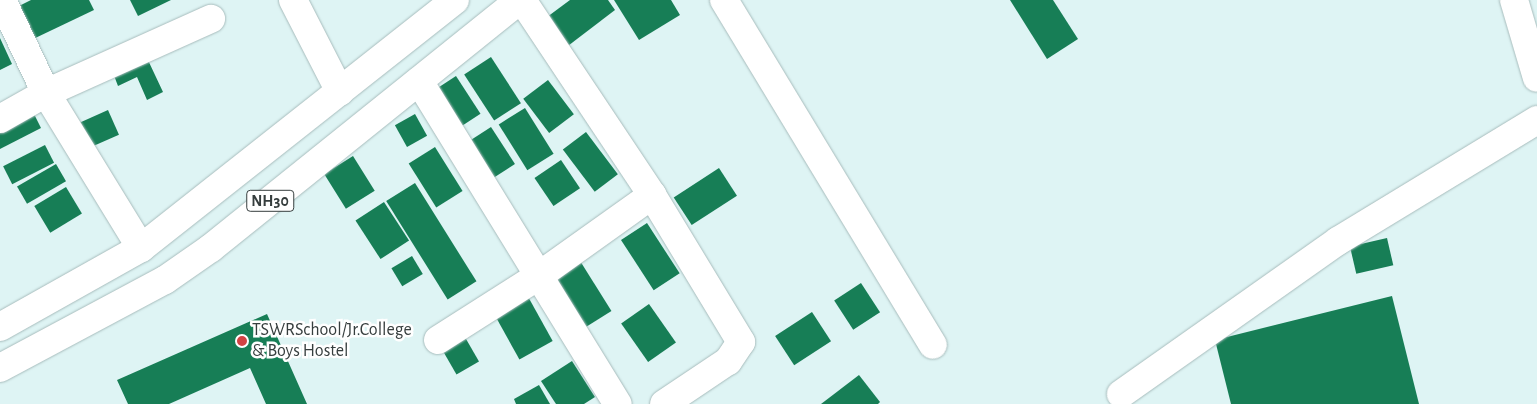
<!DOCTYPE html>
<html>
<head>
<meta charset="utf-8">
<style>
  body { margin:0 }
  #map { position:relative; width:1537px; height:404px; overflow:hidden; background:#def4f4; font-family:"Alegreya Sans",sans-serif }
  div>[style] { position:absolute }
  .building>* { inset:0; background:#177e56; transform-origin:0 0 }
  .roads { filter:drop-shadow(0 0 1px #a7bcbc) drop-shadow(0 0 1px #a7bcbc) }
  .minor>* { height:28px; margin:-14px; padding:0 14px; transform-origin:14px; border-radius:14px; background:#fff }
  .highway>* { height:28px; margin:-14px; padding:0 14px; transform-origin:14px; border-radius:14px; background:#fff }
  .dots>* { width:14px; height:14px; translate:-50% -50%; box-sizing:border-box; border:2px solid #fff; border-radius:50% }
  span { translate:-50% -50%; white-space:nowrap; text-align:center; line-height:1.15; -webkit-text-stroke:5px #fff; paint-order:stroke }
  .shield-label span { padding:1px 4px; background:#fff; border:1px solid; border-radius:4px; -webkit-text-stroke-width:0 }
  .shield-label { font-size:16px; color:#363e3e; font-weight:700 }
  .poi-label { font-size:18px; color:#363e3e }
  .left { translate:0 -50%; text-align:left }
</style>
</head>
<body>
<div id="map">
  <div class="building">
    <div style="clip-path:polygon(31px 0,89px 0,94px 10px,29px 41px,13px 9px)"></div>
    <div style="clip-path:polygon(130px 0,171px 0,138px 16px)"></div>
    <div style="clip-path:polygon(570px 0,608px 0,615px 10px,560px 52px,539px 23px)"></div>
    <div style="clip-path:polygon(614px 0,671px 0,680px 15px,639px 40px)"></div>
    <div style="clip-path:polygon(1010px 0,1053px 0,1078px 39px,1047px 59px)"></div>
    <div style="clip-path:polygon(0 38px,12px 64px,0 70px)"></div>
    <div style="left:491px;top:57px;width:55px;height:32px;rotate:57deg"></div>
    <div style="clip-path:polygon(147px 58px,163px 92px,147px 100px,137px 77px,118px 86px,113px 73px)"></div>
    <div style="left:456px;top:76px;width:45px;height:32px;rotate:57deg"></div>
    <div style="left:548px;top:80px;width:43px;height:31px;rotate:53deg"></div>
    <div style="clip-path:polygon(31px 108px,41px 128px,0 149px,0 124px)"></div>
    <div style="left:525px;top:108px;width:54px;height:31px;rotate:58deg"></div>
    <div style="left:108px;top:110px;width:27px;height:30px;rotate:66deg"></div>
    <div style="left:415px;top:114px;width:25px;height:23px;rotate:61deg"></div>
    <div style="left:491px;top:127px;width:44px;height:30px;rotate:57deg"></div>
    <div style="left:586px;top:132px;width:53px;height:29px;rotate:53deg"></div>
    <div style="left:45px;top:145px;width:20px;height:47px;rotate:63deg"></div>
    <div style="left:435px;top:147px;width:52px;height:31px;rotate:58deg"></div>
    <div style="left:353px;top:156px;width:41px;height:34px;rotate:58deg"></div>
    <div style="left:561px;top:160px;width:34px;height:32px;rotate:56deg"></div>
    <div style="left:56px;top:164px;width:20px;height:45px;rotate:60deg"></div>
    <div style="left:719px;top:168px;width:33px;height:54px;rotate:57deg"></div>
    <div style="left:415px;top:183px;width:116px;height:34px;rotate:58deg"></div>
    <div style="left:66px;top:187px;width:31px;height:37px;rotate:59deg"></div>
    <div style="left:384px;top:202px;width:46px;height:34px;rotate:57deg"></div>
    <div style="left:647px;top:223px;width:60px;height:31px;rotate:57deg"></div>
    <div style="left:1387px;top:238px;width:28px;height:38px;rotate:77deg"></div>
    <div style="left:412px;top:256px;width:21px;height:24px;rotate:59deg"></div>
    <div style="left:577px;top:256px;width:65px;height:32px;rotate:58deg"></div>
    <div style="left:861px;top:283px;width:35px;height:32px;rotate:57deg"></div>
    <div style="left:526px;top:293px;width:55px;height:38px;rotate:61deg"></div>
    <div style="clip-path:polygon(1392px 296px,1419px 404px,1231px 404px,1215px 340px)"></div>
    <div style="left:649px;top:304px;width:47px;height:34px;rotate:55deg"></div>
    <div style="left:812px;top:312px;width:35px;height:44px;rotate:57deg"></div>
    <div style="clip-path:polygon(267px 314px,307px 404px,266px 404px,250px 368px,169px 404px,128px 404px,117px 380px)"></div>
    <div style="left:462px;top:332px;width:34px;height:26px;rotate:60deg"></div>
    <div style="clip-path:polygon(572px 361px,595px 397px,584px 404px,556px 404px,541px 381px)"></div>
    <div style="clip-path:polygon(859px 375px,880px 402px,878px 404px,821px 404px)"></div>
    <div style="clip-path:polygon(539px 385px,550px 404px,516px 404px,514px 399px)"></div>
  </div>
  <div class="roads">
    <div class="minor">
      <div style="left:2px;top:0;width:103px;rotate:64.7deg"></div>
      <div style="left:46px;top:93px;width:182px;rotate:58.5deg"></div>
      <div style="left:293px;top:0;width:103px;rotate:62.9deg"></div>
      <div style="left:522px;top:0;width:234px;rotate:56.3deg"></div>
      <div style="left:652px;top:195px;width:172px;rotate:58.8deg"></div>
      <div style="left:741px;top:342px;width:23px;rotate:124deg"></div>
      <div style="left:728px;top:361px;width:77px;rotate:146.1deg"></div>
      <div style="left:724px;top:0;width:403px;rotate:58.8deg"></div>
      <div style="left:1514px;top:0;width:81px;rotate:73.6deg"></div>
      <div style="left:419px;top:81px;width:379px;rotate:58.4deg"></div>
      <div style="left:0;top:119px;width:53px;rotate:-29.5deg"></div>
      <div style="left:46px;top:93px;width:181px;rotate:-24.2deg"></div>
      <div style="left:438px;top:340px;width:121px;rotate:-32.5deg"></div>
      <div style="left:540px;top:275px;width:138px;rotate:-35.5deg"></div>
      <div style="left:1121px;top:394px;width:266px;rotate:-35.2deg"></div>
      <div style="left:1338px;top:241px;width:233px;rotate:-31.3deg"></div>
    </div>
    <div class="highway">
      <div style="left:0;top:327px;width:162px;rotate:-29.3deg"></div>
      <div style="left:141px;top:248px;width:400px;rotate:-38.3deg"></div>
      <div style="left:0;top:368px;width:187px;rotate:-28.1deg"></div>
      <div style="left:165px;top:280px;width:56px;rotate:-34.8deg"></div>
      <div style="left:211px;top:248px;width:395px;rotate:-38.8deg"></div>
    </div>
  </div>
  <div class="dots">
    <div style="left:242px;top:341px;background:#d24344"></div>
  </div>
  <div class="shield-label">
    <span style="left:270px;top:201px">NH30</span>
  </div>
  <div class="poi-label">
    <span class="left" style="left:252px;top:341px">TSWRSchool/Jr.College<br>&amp; Boys Hostel</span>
  </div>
</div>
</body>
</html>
